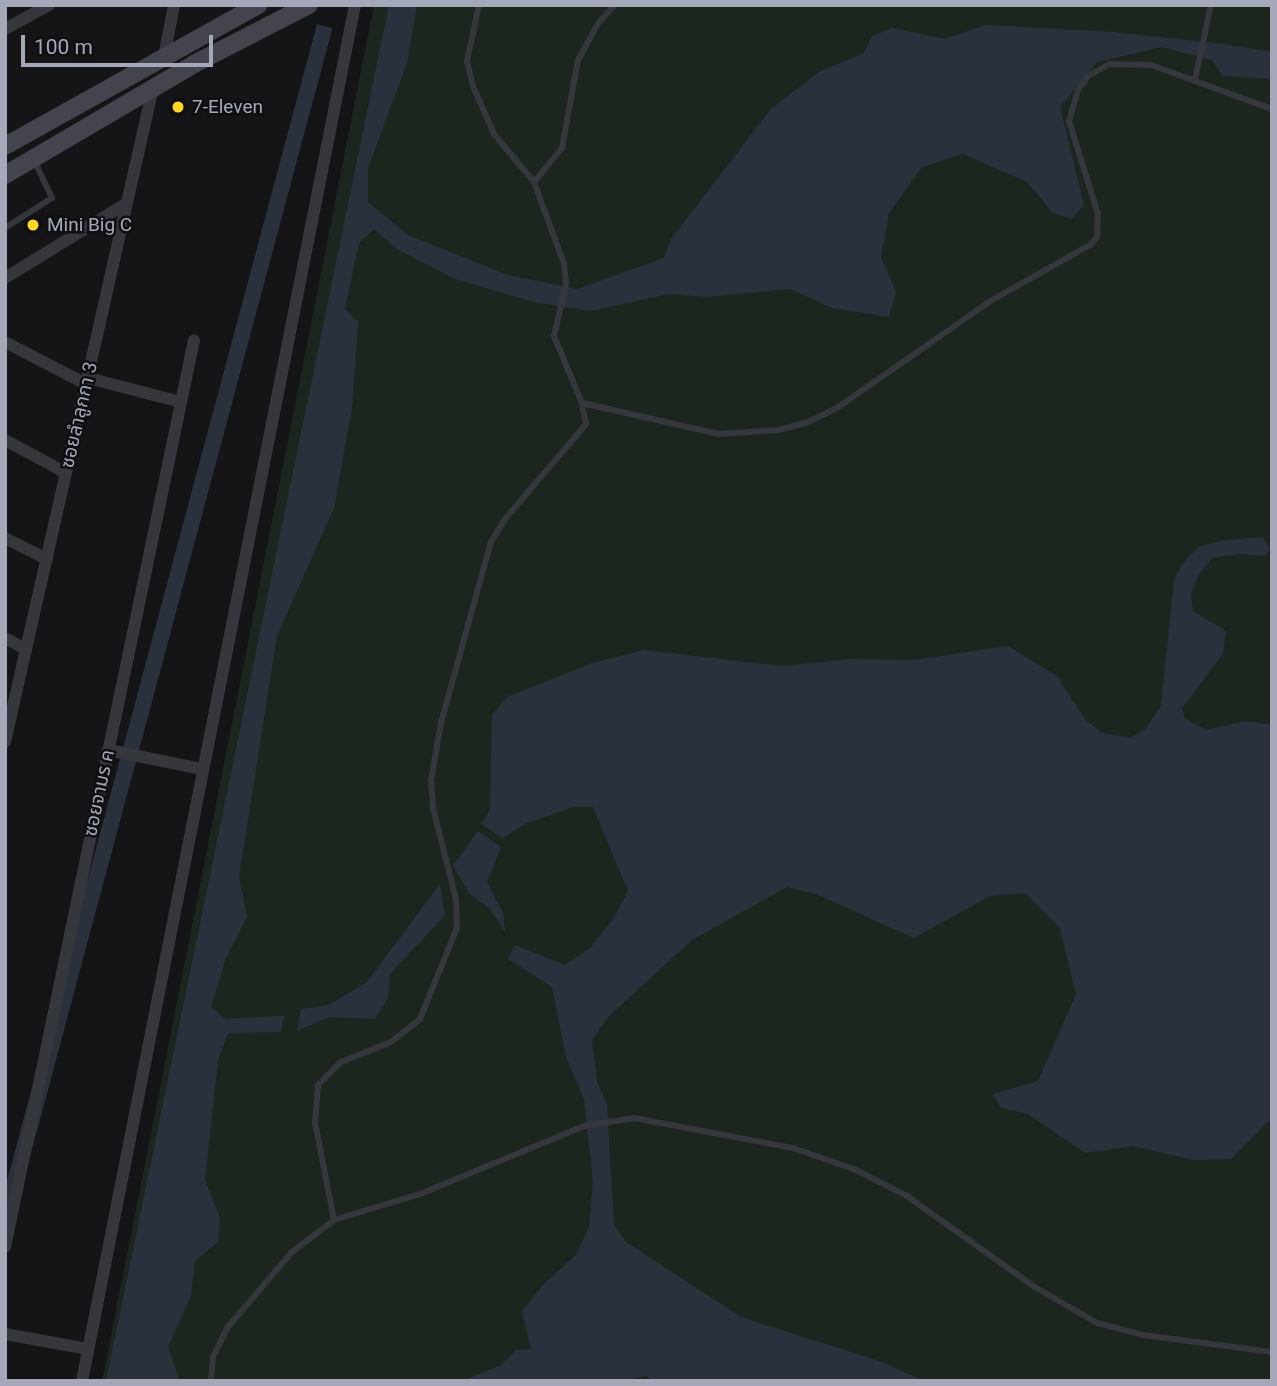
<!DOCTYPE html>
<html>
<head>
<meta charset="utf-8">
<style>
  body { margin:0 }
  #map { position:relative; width:1277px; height:1386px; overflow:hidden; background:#151517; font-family:Roboto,"Noto Sans Thai",sans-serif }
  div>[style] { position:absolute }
  .green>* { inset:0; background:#1c261f }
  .water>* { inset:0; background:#2a313c; transform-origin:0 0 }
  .service>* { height:6px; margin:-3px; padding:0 3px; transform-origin:3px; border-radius:3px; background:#36363d }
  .minor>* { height:12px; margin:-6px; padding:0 6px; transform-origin:6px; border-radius:6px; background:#36363d }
  .secondary>* { height:18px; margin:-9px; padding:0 9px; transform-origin:9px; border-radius:9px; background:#43444d }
  .dots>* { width:19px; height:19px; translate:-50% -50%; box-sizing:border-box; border:4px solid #101012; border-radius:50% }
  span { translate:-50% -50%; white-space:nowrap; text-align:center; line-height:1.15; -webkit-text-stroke:5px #101012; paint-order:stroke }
  .poi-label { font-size:19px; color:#a5a8b9 }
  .left { translate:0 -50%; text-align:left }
  .street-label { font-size:19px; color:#a5a8b9 }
  .frame { position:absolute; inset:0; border:7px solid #a5a8b9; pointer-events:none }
  .scale { position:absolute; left:21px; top:35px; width:192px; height:32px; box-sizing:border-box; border:4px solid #a5a8b9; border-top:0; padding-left:9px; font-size:21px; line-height:24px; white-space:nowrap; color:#a5a8b9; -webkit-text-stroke:5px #101012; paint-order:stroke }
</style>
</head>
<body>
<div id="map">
  <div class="green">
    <div style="clip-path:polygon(374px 5px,1272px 5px,1272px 1381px,102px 1381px)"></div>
  </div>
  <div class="water">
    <div style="clip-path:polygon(389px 5px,417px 5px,407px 63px,368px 168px,368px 202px,408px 235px,508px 275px,577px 289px,664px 258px,671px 239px,771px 109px,819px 72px,864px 53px,872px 36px,893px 28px,945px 39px,986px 25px,1113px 32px,1223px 44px,1272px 52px,1272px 79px,1223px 76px,1212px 60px,1162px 47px,1097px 62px,1060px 107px,1084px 205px,1071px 219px,1053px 213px,1027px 182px,963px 154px,922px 167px,889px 213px,881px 257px,896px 292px,889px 317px,832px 308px,790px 289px,707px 297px,669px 294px,590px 311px,534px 302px,455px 279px,397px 249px,374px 229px,359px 243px,345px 309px,358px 322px,352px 408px,334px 508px,277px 636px,239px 877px,247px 917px,226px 958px,211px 1007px,226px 1019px,284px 1016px,281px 1032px,228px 1033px,218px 1060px,205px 1180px,220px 1218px,218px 1242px,195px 1261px,191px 1295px,168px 1347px,180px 1381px,106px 1381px)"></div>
    <div style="left:317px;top:24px;width:16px;height:1382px;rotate:15deg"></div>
    <div style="clip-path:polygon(1263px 537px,1270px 549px,1265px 556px,1238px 554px,1212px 558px,1197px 578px,1191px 594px,1193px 611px,1226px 631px,1223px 654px,1182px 708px,1185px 719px,1207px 730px,1246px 721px,1272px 725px,1272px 1118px,1231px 1159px,1193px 1160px,1133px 1146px,1085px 1153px,1028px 1114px,1001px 1108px,993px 1094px,1038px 1081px,1076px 994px,1060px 928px,1025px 893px,990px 896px,914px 938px,816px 894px,787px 887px,692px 940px,609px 1016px,592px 1040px,597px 1081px,607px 1105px,614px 1225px,626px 1242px,741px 1317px,882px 1362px,924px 1381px,653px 1381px,646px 1376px,621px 1381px,462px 1381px,501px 1365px,516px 1350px,531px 1349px,522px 1311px,544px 1284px,576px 1255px,589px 1227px,593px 1182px,584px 1099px,566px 1057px,552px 987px,508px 959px,515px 945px,565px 965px,590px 948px,614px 918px,628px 891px,593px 807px,573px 807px,525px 824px,503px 838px,481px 824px,490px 810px,492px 715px,507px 697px,592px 663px,644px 650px,782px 666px,851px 659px,914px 660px,1008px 646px,1057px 676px,1085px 719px,1102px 733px,1130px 738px,1146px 728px,1161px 706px,1174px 579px,1186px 559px,1199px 547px,1219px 541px)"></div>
    <div style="clip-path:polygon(478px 831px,501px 847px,487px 882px,503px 913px,505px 932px,491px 910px,469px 893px,453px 865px)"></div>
    <div style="clip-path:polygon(440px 884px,445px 915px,390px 974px,388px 998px,375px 1019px,329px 1017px,297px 1031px,301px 1009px,329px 1005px,367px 982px)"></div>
  </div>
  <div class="service">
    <div style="left:479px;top:5px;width:57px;rotate:102.1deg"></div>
    <div style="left:467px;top:61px;width:26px;rotate:77deg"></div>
    <div style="left:473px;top:86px;width:52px;rotate:66.4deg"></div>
    <div style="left:494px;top:134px;width:62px;rotate:50.2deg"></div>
    <div style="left:1195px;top:80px;width:77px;rotate:-78deg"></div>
    <div style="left:5px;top:228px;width:56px;rotate:-32.6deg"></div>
    <div style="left:52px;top:198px;width:42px;rotate:-115.3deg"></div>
    <div style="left:582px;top:403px;width:139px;rotate:12.8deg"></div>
    <div style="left:718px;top:434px;width:61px;rotate:-3.8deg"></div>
    <div style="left:779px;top:430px;width:28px;rotate:-15deg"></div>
    <div style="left:806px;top:423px;width:34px;rotate:-26deg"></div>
    <div style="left:837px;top:408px;width:189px;rotate:-34.9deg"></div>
    <div style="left:992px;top:300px;width:112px;rotate:-29.3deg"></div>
    <div style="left:1090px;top:245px;width:11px;rotate:-49deg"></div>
    <div style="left:1097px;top:237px;width:23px;rotate:-88deg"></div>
    <div style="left:1098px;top:214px;width:97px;rotate:-107.3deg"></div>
    <div style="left:1069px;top:121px;width:32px;rotate:-74deg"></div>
    <div style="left:1078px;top:90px;width:17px;rotate:-54deg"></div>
    <div style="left:1088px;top:76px;width:25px;rotate:-29deg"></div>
    <div style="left:1110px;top:64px;width:41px;rotate:1.4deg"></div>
    <div style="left:1151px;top:65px;width:129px;rotate:20deg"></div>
    <div style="left:334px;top:1220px;width:90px;rotate:-16.8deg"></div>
    <div style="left:420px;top:1194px;width:178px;rotate:-22.5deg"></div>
    <div style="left:584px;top:1126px;width:51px;rotate:-9.1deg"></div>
    <div style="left:634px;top:1118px;width:162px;rotate:10.7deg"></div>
    <div style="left:793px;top:1148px;width:67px;rotate:19.2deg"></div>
    <div style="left:856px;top:1170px;width:57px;rotate:27deg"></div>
    <div style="left:907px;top:1196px;width:155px;rotate:35.5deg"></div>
    <div style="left:1033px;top:1286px;width:74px;rotate:30deg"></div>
    <div style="left:1097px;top:1323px;width:48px;rotate:14.6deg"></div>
    <div style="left:1143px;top:1335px;width:130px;rotate:7.5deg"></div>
    <div style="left:211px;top:1381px;width:24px;rotate:-85deg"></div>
    <div style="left:213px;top:1357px;width:32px;rotate:-64deg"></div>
    <div style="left:227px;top:1328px;width:100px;rotate:-49.5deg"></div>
    <div style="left:292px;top:1252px;width:53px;rotate:-37.3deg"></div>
    <div style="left:334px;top:1220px;width:100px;rotate:-101deg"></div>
    <div style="left:315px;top:1122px;width:37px;rotate:-85deg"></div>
    <div style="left:318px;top:1085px;width:33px;rotate:-45deg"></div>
    <div style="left:341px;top:1062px;width:54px;rotate:-21.8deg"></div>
    <div style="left:391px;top:1042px;width:37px;rotate:-38deg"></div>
    <div style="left:420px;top:1019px;width:98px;rotate:-67.9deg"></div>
    <div style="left:457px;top:928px;width:29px;rotate:-92deg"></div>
    <div style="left:456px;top:899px;width:94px;rotate:-104.2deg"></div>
    <div style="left:433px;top:808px;width:28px;rotate:-94deg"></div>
    <div style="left:431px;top:780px;width:58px;rotate:-80deg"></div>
    <div style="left:441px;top:723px;width:188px;rotate:-74.6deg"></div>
    <div style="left:491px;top:542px;width:27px;rotate:-59deg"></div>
    <div style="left:505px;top:519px;width:125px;rotate:-49.5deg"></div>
    <div style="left:586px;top:424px;width:21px;rotate:-101deg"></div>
    <div style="left:582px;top:403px;width:73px;rotate:-112.7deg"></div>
    <div style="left:554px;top:336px;width:54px;rotate:-77.2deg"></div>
    <div style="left:566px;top:283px;width:19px;rotate:-96deg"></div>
    <div style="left:564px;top:264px;width:87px;rotate:-110.1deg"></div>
    <div style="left:534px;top:182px;width:44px;rotate:-50.5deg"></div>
    <div style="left:562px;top:148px;width:89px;rotate:-79.7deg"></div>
    <div style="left:578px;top:60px;width:43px;rotate:-61.1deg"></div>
    <div style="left:599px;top:22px;width:23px;rotate:-47deg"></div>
  </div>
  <div class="minor">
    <div style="left:5px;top:29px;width:50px;rotate:-28.6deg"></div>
    <div style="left:164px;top:57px;width:53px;rotate:-79.1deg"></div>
    <div style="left:5px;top:278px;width:143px;rotate:-31.6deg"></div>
    <div style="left:5px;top:342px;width:91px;rotate:27.4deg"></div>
    <div style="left:88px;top:378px;width:96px;rotate:14.5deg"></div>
    <div style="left:5px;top:440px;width:69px;rotate:28.4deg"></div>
    <div style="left:5px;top:538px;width:47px;rotate:26.6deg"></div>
    <div style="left:5px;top:638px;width:24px;rotate:28deg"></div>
    <div style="left:5px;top:742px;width:671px;rotate:-77.25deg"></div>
    <div style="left:108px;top:750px;width:95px;rotate:11.5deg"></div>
    <div style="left:5px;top:1247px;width:926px;rotate:-78.23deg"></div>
    <div style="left:5px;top:1334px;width:84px;rotate:10.2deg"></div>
    <div style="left:82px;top:1381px;width:1403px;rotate:-78.78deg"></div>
  </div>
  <div class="secondary">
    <div style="left:5px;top:146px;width:290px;rotate:-29.1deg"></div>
    <div style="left:5px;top:175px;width:219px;rotate:-30.4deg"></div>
    <div style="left:194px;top:64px;width:129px;rotate:-27.2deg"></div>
  </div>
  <div class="dots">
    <div style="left:178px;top:107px;background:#ffd725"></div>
    <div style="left:33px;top:225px;background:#ffd725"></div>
  </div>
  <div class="poi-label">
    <span class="left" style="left:192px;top:107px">7-Eleven</span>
    <span class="left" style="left:47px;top:225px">Mini Big C</span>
  </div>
  <div class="street-label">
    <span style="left:79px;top:415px;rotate:-77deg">ซอยลำลูกกา 3</span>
    <span style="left:99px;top:793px;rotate:-78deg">ซอยจามร ค</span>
  </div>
  <div class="frame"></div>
  <div class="scale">100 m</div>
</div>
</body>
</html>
